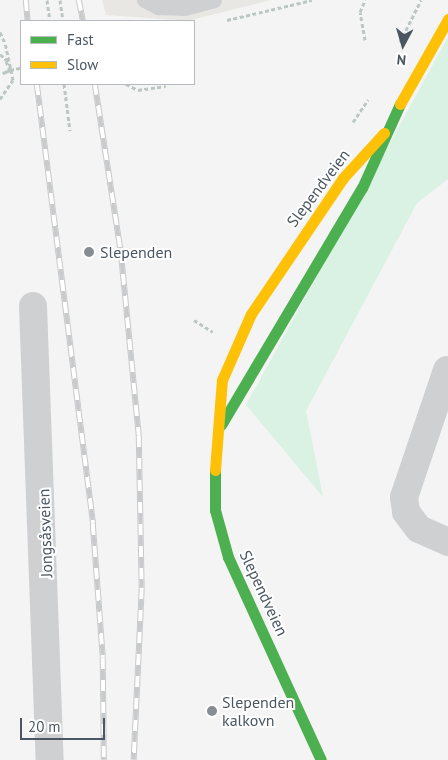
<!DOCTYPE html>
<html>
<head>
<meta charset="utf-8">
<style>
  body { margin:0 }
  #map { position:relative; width:448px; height:760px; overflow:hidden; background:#f4f4f4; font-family:"PT Sans",sans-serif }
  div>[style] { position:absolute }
  .commercial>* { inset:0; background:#e8e7e3 }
  .green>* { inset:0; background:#d9f2e3 }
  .path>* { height:3px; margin-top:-1.5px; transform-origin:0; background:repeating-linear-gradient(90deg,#bcc7c4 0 4px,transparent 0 6.5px) }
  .lane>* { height:16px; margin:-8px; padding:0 8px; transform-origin:8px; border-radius:8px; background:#ced0d2 }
  .street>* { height:28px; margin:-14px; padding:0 14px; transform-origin:14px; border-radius:14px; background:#ced0d2 }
  .fast>* { height:11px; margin:-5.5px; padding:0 5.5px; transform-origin:5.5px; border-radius:5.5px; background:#4caf50 }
  .slow>* { height:11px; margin:-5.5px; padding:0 5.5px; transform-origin:5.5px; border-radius:5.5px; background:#ffc107 }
  .rail>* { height:5.5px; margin-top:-2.75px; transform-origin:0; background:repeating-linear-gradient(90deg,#fff 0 11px,#c9cacc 0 22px); box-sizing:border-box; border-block:1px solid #c9cacc }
  .path-bridge>* { height:3px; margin-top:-1.5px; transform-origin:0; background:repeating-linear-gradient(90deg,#bcc7c4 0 4px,transparent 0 6.5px) }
  .dots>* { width:14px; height:14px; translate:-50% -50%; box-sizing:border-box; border:2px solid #fff; border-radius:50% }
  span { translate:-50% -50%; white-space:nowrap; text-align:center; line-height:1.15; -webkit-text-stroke:4px #fff; paint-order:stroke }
  .street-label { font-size:16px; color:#4a5661 }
  .poi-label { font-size:16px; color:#4a5661 }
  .left { translate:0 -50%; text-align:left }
  .legend { position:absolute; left:20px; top:20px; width:175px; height:65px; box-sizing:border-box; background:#fff; border:1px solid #b7bbc0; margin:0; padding:6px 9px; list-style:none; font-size:15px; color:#4a5661 }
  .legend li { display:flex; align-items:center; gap:10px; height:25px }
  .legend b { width:25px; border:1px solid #b7bbc0 }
  .north { position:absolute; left:378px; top:20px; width:50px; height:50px; -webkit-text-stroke:4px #fff; paint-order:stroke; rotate:186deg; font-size:14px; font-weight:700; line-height:20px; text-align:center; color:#4a5661 }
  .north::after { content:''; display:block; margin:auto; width:18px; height:22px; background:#4a5661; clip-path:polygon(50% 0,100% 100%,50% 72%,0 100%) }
  .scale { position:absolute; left:20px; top:718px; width:85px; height:22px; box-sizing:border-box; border:2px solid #4a5661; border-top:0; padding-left:6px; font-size:15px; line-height:18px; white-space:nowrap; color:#4a5661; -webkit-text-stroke:4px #fff; paint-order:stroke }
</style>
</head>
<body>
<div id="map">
  <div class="commercial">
    <div style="clip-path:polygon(102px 0,271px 0,187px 21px,106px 15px)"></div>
  </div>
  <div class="green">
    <div style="clip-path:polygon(448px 37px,448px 179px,417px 203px,306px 411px,323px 497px,246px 405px)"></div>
  </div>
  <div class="path">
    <div style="left:47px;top:0;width:21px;rotate:82deg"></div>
    <div style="left:60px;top:0;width:21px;rotate:82deg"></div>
    <div style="left:227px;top:20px;width:87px;rotate:-13.2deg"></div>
    <div style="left:0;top:32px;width:12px;rotate:66deg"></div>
    <div style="left:365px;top:40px;width:28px;rotate:-100deg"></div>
    <div style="left:360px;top:12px;width:13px;rotate:-67deg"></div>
    <div style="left:400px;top:42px;width:47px;rotate:-63.4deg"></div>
    <div style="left:20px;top:68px;width:1px;rotate:-45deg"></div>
    <div style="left:10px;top:70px;width:8px;rotate:157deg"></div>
    <div style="left:3px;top:73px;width:11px;rotate:-22deg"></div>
    <div style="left:64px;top:84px;width:47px;rotate:82.7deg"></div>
    <div style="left:126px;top:84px;width:13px;rotate:27deg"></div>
    <div style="left:138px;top:90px;width:28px;rotate:-8deg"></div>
    <div style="left:353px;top:122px;width:27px;rotate:-56deg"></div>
    <div style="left:194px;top:320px;width:22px;rotate:32deg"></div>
  </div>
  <div class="lane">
    <div style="left:145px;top:0;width:16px;rotate:27deg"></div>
    <div style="left:159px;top:7px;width:26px;rotate:2deg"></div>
    <div style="left:185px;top:8px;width:30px;rotate:-15deg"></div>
  </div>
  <div class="street">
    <div style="left:33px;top:306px;width:454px;rotate:87.9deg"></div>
    <div style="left:447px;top:370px;width:134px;rotate:108.7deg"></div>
    <div style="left:404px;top:497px;width:15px;rotate:82deg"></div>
    <div style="left:406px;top:512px;width:21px;rotate:53deg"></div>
    <div style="left:419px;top:529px;width:32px;rotate:24deg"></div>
  </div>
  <div class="fast">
    <div style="left:221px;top:425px;width:276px;rotate:-59.3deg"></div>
    <div style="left:362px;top:188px;width:92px;rotate:-65.7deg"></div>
    <div style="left:215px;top:470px;width:40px;rotate:90deg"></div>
    <div style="left:215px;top:510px;width:49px;rotate:74.5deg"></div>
    <div style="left:228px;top:557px;width:223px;rotate:65.4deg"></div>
  </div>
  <div class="slow">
    <div style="left:400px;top:104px;width:98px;rotate:-60.5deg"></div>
    <div style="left:215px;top:470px;width:90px;rotate:-85.6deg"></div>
    <div style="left:222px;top:380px;width:72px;rotate:-66.3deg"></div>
    <div style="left:251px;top:314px;width:164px;rotate:-55.9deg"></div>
    <div style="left:343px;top:178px;width:61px;rotate:-47.7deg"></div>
  </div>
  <div class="rail">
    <div style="left:26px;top:0;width:21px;rotate:85deg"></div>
    <div style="left:79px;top:0;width:21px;rotate:79deg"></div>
    <div style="left:37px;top:84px;width:444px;rotate:82.7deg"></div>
    <div style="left:93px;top:524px;width:134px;rotate:85.7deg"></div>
    <div style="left:103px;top:658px;width:102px;rotate:89.4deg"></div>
    <div style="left:95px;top:84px;width:170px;rotate:81.2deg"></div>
    <div style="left:121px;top:252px;width:185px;rotate:84.4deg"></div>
    <div style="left:139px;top:436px;width:152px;rotate:88.9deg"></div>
    <div style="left:142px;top:588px;width:172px;rotate:92.7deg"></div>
  </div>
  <div class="path-bridge">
    <div style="left:0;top:54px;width:13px;rotate:42deg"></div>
    <div style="left:6px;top:61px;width:10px;rotate:66deg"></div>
    <div style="left:10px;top:70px;width:10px;rotate:-11deg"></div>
    <div style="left:0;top:99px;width:23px;rotate:-56deg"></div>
    <div style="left:13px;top:80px;width:38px;rotate:-102deg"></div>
  </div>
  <div class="dots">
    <div style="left:89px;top:252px;background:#868d94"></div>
    <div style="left:212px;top:711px;background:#868d94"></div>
  </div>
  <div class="street-label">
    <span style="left:318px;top:188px;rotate:-53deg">Slependveien</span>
    <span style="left:45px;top:533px;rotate:-92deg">Jongsåsveien</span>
    <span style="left:264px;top:593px;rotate:65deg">Slependveien</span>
  </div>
  <div class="poi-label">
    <span class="left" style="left:100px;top:252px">Slependen</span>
    <span class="left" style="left:222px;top:711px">Slependen<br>kalkovn</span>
  </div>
  <ul class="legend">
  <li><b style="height:6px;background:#4caf50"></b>Fast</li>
  <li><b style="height:6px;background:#ffc107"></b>Slow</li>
  </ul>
  <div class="north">N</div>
  <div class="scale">20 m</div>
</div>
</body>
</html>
